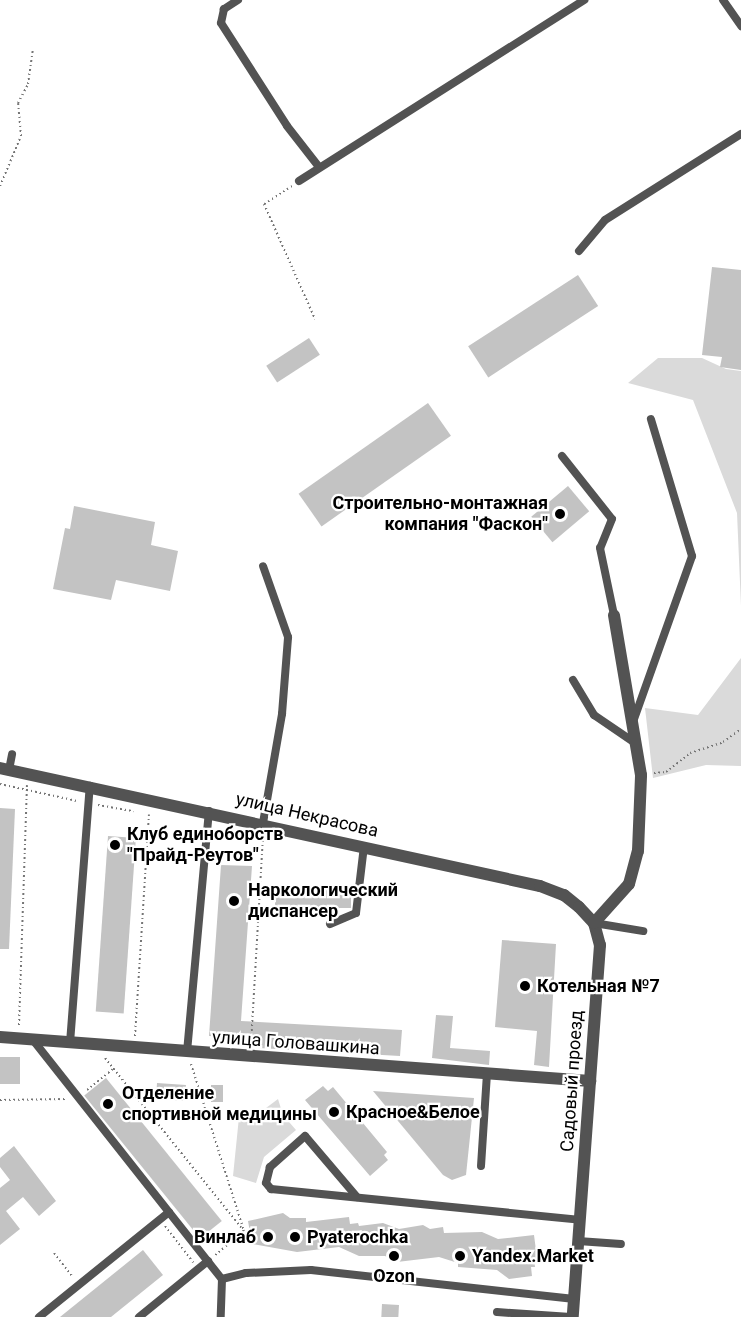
<!DOCTYPE html>
<html>
<head>
<meta charset="utf-8">
<style>
  body { margin:0 }
  #map { position:relative; width:741px; height:1317px; overflow:hidden; background:#fff; font-family:Roboto,sans-serif }
  div>[style] { position:absolute }
  .green>* { inset:0; background:#dadada }
  .building>* { inset:0; background:#c3c3c3; transform-origin:0 0 }
  .path>* { height:2px; margin-top:-1px; transform-origin:0; background:repeating-linear-gradient(90deg,#757575 0 1.5px,transparent 0 4.5px) }
  .service>* { height:8px; margin:-4px; padding:0 4px; transform-origin:4px; border-radius:4px; background:#535353 }
  .minor>* { height:12px; margin:-6px; padding:0 6px; transform-origin:6px; border-radius:6px; background:#535353 }
  .dots>* { width:16px; height:16px; translate:-50% -50%; box-sizing:border-box; border:3px solid #fff; border-radius:50% }
  span { translate:-50% -50%; white-space:nowrap; text-align:center; line-height:1.15; -webkit-text-stroke:4.5px #fff; paint-order:stroke }
  .poi-label { font-size:18px; color:#000; font-weight:700 }
  .right { translate:-100% -50%; text-align:right }
  .left { translate:0 -50%; text-align:left }
  .street-label { font-size:18px; color:#000 }
</style>
</head>
<body>
<div id="map">
  <div class="green">
    <div style="clip-path:polygon(658px 358px,702px 358px,726px 369px,741px 371px,741px 606px,737px 513px,693px 400px,628px 383px)"></div>
    <div style="clip-path:polygon(741px 658px,741px 766px,706px 765px,653px 778px,645px 708px,698px 715px)"></div>
    <div style="clip-path:polygon(278px 1099px,283px 1115px,296px 1130px,264px 1157px,256px 1183px,233px 1176px,239px 1117px,246px 1112px,262px 1111px)"></div>
  </div>
  <div class="building">
    <div style="clip-path:polygon(712px 267px,741px 270px,741px 370px,720px 367px,722px 357px,702px 355px)"></div>
    <div style="left:578px;top:275px;width:37px;height:131px;rotate:57deg"></div>
    <div style="left:309px;top:338px;width:20px;height:51px;rotate:57deg"></div>
    <div style="left:428px;top:403px;width:40px;height:158px;rotate:55deg"></div>
    <div style="left:568px;top:486px;width:33px;height:48px;rotate:50deg"></div>
    <div style="clip-path:polygon(74px 506px,155px 522px,151px 545px,178px 551px,170px 591px,116px 580px,111px 600px,53px 589px,65px 528px,70px 529px)"></div>
    <div style="clip-path:polygon(0 808px,15px 809px,9px 949px,0 949px)"></div>
    <div style="left:108px;top:836px;width:28px;height:176px;rotate:4deg"></div>
    <div style="clip-path:polygon(221px 865px,252px 866px,241px 1021px,402px 1030px,400px 1056px,259px 1048px,259px 1039px,209px 1036px)"></div>
    <div style="left:275px;top:886px;width:76px;height:22px"></div>
    <div style="clip-path:polygon(502px 940px,556px 944px,549px 1067px,534px 1065px,537px 1031px,495px 1027px)"></div>
    <div style="clip-path:polygon(436px 1015px,453px 1016px,450px 1048px,490px 1051px,489px 1065px,432px 1058px)"></div>
    <div style="left:0;top:1057px;width:20px;height:27px"></div>
    <div style="left:106px;top:1078px;width:184px;height:28px;rotate:51deg"></div>
    <div style="left:157px;top:1083px;width:29px;height:16px;rotate:4deg"></div>
    <div style="left:211px;top:1085px;width:12px;height:17px"></div>
    <div style="clip-path:polygon(323px 1086px,328px 1091px,333px 1087px,387px 1152px,384px 1155px,388px 1160px,370px 1176px,305px 1100px)"></div>
    <div style="clip-path:polygon(373px 1091px,474px 1098px,466px 1175px,452px 1180px,443px 1175px)"></div>
    <div style="clip-path:polygon(14px 1146px,56px 1201px,39px 1216px,23px 1197px,6px 1211px,20px 1229px,0 1245px,0 1188px,10px 1180px,0 1167px,0 1158px)"></div>
    <div style="clip-path:polygon(283px 1213px,290px 1218px,306px 1218px,306px 1222px,349px 1217px,350px 1224px,358px 1223px,359px 1226px,383px 1223px,399px 1229px,423px 1225px,430px 1229px,443px 1227px,444px 1233px,482px 1232px,498px 1239px,534px 1235px,537px 1258px,534px 1258px,535px 1267px,531px 1267px,532px 1276px,509px 1279px,497px 1270px,458px 1267px,458px 1263px,439px 1257px,397px 1262px,385px 1256px,359px 1256px,339px 1247px,297px 1252px,252px 1244px,248px 1221px)"></div>
    <div style="clip-path:polygon(143px 1250px,163px 1275px,111px 1317px,60px 1317px)"></div>
    <div style="left:382px;top:1304px;width:17px;height:13px;rotate:3deg"></div>
  </div>
  <div class="path">
    <div style="left:0;top:186px;width:54px;rotate:-67.2deg"></div>
    <div style="left:21px;top:136px;width:33px;rotate:-95deg"></div>
    <div style="left:18px;top:103px;width:21px;rotate:-62deg"></div>
    <div style="left:28px;top:84px;width:35px;rotate:-82deg"></div>
    <div style="left:292px;top:186px;width:33px;rotate:147deg"></div>
    <div style="left:264px;top:204px;width:126px;rotate:66.1deg"></div>
    <div style="left:654px;top:773px;width:12px;rotate:-5deg"></div>
    <div style="left:666px;top:772px;width:31px;rotate:-38deg"></div>
    <div style="left:690px;top:753px;width:35px;rotate:-18deg"></div>
    <div style="left:723px;top:742px;width:22px;rotate:-36deg"></div>
    <div style="left:0;top:784px;width:79px;rotate:12.4deg"></div>
    <div style="left:98px;top:805px;width:36px;rotate:10deg"></div>
    <div style="left:19px;top:1025px;width:240px;rotate:-88.1deg"></div>
    <div style="left:135px;top:1036px;width:222px;rotate:-86.4deg"></div>
    <div style="left:251px;top:1044px;width:207px;rotate:-86.7deg"></div>
    <div style="left:105px;top:1058px;width:222px;rotate:51.2deg"></div>
    <div style="left:191px;top:1064px;width:175px;rotate:72.4deg"></div>
    <div style="left:244px;top:1231px;width:39px;rotate:140deg"></div>
    <div style="left:87px;top:1090px;width:33px;rotate:-39deg"></div>
    <div style="left:0;top:1100px;width:66px;rotate:-0.9deg"></div>
    <div style="left:165px;top:1226px;width:46px;rotate:52.1deg"></div>
    <div style="left:54px;top:1253px;width:31px;rotate:52deg"></div>
  </div>
  <div class="service">
    <div style="left:238px;top:0;width:17px;rotate:147deg"></div>
    <div style="left:224px;top:9px;width:14px;rotate:102deg"></div>
    <div style="left:221px;top:23px;width:122px;rotate:57.3deg"></div>
    <div style="left:287px;top:126px;width:52px;rotate:52deg"></div>
    <div style="left:723px;top:0;width:32px;rotate:55deg"></div>
    <div style="left:299px;top:181px;width:338px;rotate:-32.4deg"></div>
    <div style="left:579px;top:251px;width:40px;rotate:-50deg"></div>
    <div style="left:605px;top:220px;width:161px;rotate:-32.3deg"></div>
    <div style="left:562px;top:456px;width:80px;rotate:51.6deg"></div>
    <div style="left:612px;top:519px;width:31px;rotate:112deg"></div>
    <div style="left:600px;top:548px;width:68px;rotate:78.2deg"></div>
    <div style="left:573px;top:680px;width:41px;rotate:59deg"></div>
    <div style="left:594px;top:715px;width:50px;rotate:34.3deg"></div>
    <div style="left:633px;top:722px;width:176px;rotate:-70.4deg"></div>
    <div style="left:692px;top:556px;width:143px;rotate:-106.7deg"></div>
    <div style="left:9px;top:770px;width:16px;rotate:-79deg"></div>
    <div style="left:263px;top:823px;width:111px;rotate:-80.1deg"></div>
    <div style="left:282px;top:714px;width:77px;rotate:-85.5deg"></div>
    <div style="left:288px;top:637px;width:75px;rotate:-109.4deg"></div>
    <div style="left:594px;top:923px;width:50px;rotate:9.3deg"></div>
    <div style="left:330px;top:924px;width:28px;rotate:-23deg"></div>
    <div style="left:356px;top:913px;width:67px;rotate:-83.2deg"></div>
    <div style="left:33px;top:1040px;width:305px;rotate:51.7deg"></div>
    <div style="left:222px;top:1279px;width:38px;rotate:92deg"></div>
    <div style="left:70px;top:1043px;width:258px;rotate:-85.6deg"></div>
    <div style="left:187px;top:1052px;width:242px;rotate:-84.8deg"></div>
    <div style="left:481px;top:1166px;width:92px;rotate:-86.3deg"></div>
    <div style="left:357px;top:1197px;width:80px;rotate:-130.4deg"></div>
    <div style="left:305px;top:1136px;width:47px;rotate:138.5deg"></div>
    <div style="left:270px;top:1167px;width:16px;rotate:104deg"></div>
    <div style="left:266px;top:1183px;width:8px;rotate:50deg"></div>
    <div style="left:271px;top:1189px;width:311px;rotate:5.7deg"></div>
    <div style="left:578px;top:1241px;width:43px;rotate:4deg"></div>
    <div style="left:222px;top:1279px;width:25px;rotate:-14deg"></div>
    <div style="left:246px;top:1273px;width:65px;rotate:-2.6deg"></div>
    <div style="left:311px;top:1270px;width:265px;rotate:6.3deg"></div>
    <div style="left:497px;top:1312px;width:74px;rotate:3.9deg"></div>
    <div style="left:39px;top:1317px;width:167px;rotate:-38.9deg"></div>
    <div style="left:139px;top:1317px;width:89px;rotate:-39.1deg"></div>
  </div>
  <div class="minor">
    <div style="left:0;top:768px;width:553px;rotate:12.33deg"></div>
    <div style="left:540px;top:886px;width:26px;rotate:21deg"></div>
    <div style="left:564px;top:895px;width:19px;rotate:39deg"></div>
    <div style="left:579px;top:907px;width:22px;rotate:47deg"></div>
    <div style="left:594px;top:923px;width:23px;rotate:75deg"></div>
    <div style="left:600px;top:945px;width:373px;rotate:94.2deg"></div>
    <div style="left:594px;top:923px;width:52px;rotate:-48.1deg"></div>
    <div style="left:629px;top:884px;width:34px;rotate:-75deg"></div>
    <div style="left:638px;top:851px;width:76px;rotate:-87.7deg"></div>
    <div style="left:641px;top:775px;width:162px;rotate:-99.6deg"></div>
    <div style="left:0;top:1037px;width:592px;rotate:4.27deg"></div>
  </div>
  <div class="dots">
    <div style="left:560px;top:514px;background:#000"></div>
    <div style="left:115px;top:845px;background:#000"></div>
    <div style="left:234px;top:901px;background:#000"></div>
    <div style="left:525px;top:986px;background:#000"></div>
    <div style="left:108px;top:1104px;background:#000"></div>
    <div style="left:334px;top:1112px;background:#000"></div>
    <div style="left:268px;top:1237px;background:#000"></div>
    <div style="left:295px;top:1237px;background:#000"></div>
    <div style="left:394px;top:1256px;background:#000"></div>
    <div style="left:460px;top:1256px;background:#000"></div>
  </div>
  <div class="poi-label">
    <span class="right" style="left:548px;top:514px">Строительно-монтажная<br>компания "Фаскон"</span>
    <span class="left" style="left:127px;top:845px">Клуб единоборств<br>"Прайд-Реутов"</span>
    <span class="left" style="left:248px;top:901px">Наркологический<br>диспансер</span>
    <span class="left" style="left:537px;top:986px">Котельная №7</span>
    <span class="left" style="left:122px;top:1104px">Отделение<br>спортивной медицины</span>
    <span class="left" style="left:346px;top:1112px">Красное&amp;Белое</span>
    <span class="right" style="left:256px;top:1237px">Винлаб</span>
    <span class="left" style="left:307px;top:1237px">Pyaterochka</span>
    <span class="left" style="left:472px;top:1256px">Yandex.Market</span>
    <span style="left:394px;top:1276px">Ozon</span>
  </div>
  <div class="street-label">
    <span style="left:307px;top:815px;rotate:13deg">улица Некрасова</span>
    <span style="left:296px;top:1043px;rotate:4deg">улица Головашкина</span>
    <span style="left:572px;top:1081px;rotate:-86deg">Садовый проезд</span>
  </div>
</div>
</body>
</html>
